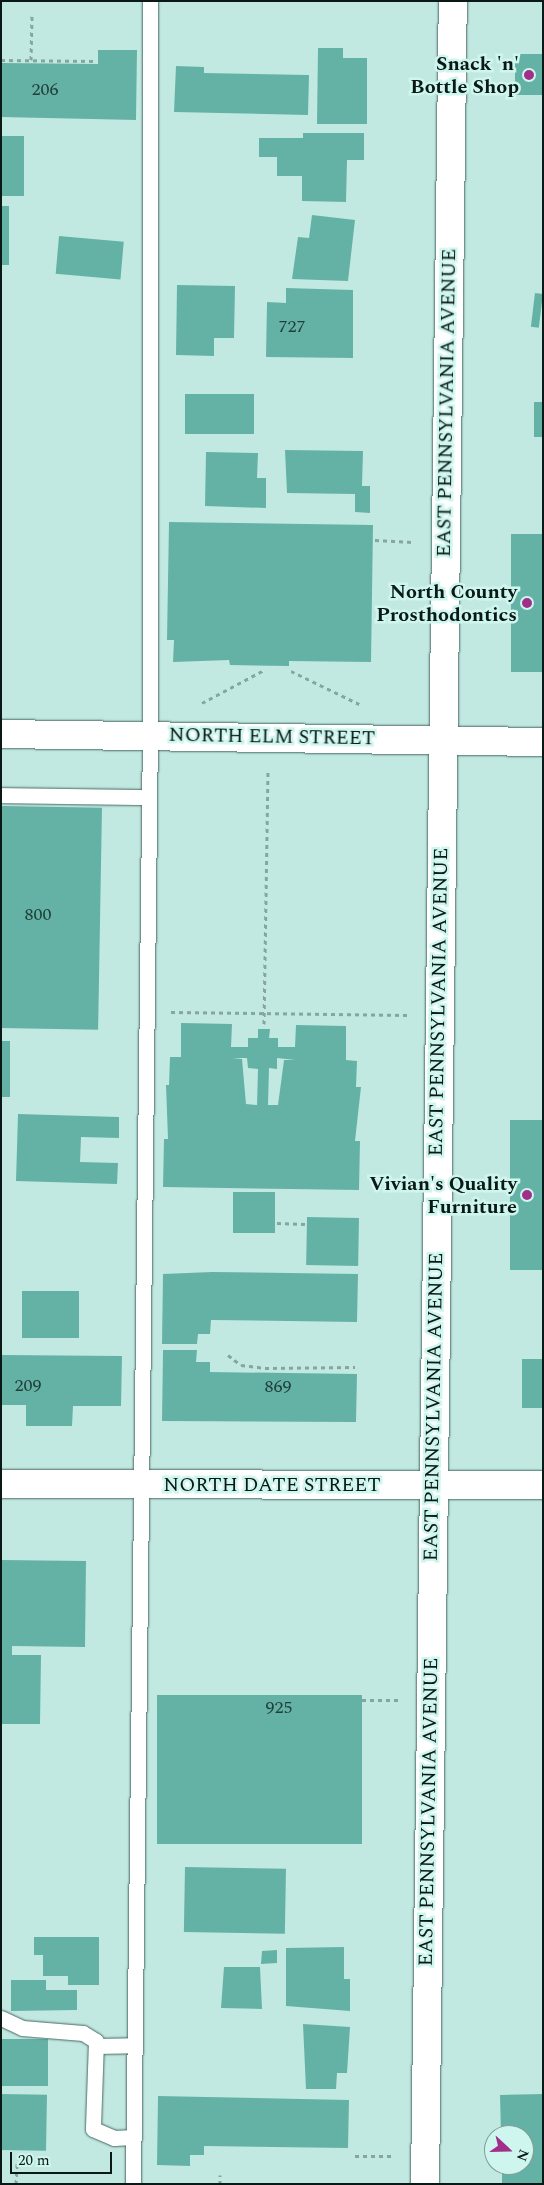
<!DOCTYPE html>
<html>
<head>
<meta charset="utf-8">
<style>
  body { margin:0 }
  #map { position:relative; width:544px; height:2185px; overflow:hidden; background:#c2e9e1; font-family:Spectral,serif }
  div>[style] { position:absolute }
  .building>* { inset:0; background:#64b2a5; transform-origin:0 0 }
  .path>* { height:3px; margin-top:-1.5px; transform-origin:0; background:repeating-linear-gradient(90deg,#86a59f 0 4px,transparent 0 8px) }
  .roads { filter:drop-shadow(0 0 1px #466a63) drop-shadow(0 0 1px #466a63) }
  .lane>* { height:15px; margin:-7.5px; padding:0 7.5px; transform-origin:7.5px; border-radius:7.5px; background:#fff }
  .street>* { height:28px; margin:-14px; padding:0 14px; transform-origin:14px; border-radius:14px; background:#fff }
  .dots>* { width:14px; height:14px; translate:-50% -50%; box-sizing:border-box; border:2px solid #cff6ee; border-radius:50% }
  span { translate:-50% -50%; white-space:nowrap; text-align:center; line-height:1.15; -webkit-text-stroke:5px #cff6ee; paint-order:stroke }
  .number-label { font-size:18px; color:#203f3a }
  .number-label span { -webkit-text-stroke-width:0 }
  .poi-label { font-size:20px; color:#0a1916; font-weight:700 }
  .right { translate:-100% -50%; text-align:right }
  .street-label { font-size:20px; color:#0a1916 }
  .frame { position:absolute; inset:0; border:2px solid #0a1916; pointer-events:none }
  .north { position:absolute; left:484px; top:2125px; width:50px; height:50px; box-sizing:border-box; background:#cff6ee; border:1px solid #809e98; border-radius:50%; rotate:111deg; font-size:14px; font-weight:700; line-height:20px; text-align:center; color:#0a1916 }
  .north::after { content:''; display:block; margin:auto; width:18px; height:22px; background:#a12f8a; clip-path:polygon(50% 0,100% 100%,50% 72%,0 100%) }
  .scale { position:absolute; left:10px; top:2152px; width:102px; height:22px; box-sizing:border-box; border:2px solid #0a1916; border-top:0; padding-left:6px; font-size:15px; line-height:18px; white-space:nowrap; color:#0a1916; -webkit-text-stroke:4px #cff6ee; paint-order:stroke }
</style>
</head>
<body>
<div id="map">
  <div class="building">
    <div style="clip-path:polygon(318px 48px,343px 48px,343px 58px,367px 58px,367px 124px,317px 124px)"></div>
    <div style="clip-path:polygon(98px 50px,137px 50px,136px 120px,1px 117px,1px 63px,98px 64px)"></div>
    <div style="left:515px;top:54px;width:28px;height:41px"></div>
    <div style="clip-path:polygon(176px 66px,204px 67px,204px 73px,309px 75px,308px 115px,174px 112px)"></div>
    <div style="clip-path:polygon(303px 133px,364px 133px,364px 160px,347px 160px,346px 202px,302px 201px,302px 176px,277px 176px,277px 157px,259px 157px,259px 138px,303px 138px)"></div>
    <div style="left:1px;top:136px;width:23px;height:60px"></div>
    <div style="left:1px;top:206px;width:8px;height:59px"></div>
    <div style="clip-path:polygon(312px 215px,355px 220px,348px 281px,292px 279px,298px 237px,309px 238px)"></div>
    <div style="left:59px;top:236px;width:65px;height:38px;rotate:5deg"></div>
    <div style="clip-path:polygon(177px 285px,235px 286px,234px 338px,214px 338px,214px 356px,176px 355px)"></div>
    <div style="clip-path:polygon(286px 288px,353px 290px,353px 358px,266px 357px,267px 302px,286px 303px)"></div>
    <div style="left:535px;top:293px;width:8px;height:34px;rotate:7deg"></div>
    <div style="left:185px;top:394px;width:69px;height:40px"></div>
    <div style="left:534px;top:402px;width:9px;height:35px"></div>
    <div style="clip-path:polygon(285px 450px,363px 451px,362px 486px,370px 486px,370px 513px,355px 512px,355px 494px,287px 493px)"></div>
    <div style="clip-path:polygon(206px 452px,258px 453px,257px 478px,266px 478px,266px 508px,205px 506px)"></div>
    <div style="clip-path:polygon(169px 522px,373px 525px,371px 662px,289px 661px,289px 666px,230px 665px,229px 660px,173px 662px,174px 640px,167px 640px)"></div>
    <div style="left:511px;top:534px;width:32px;height:138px"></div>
    <div style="left:1px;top:806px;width:101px;height:222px;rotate:1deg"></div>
    <div style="clip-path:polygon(evenodd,181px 1023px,232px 1024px,231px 1047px,248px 1047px,248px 1038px,258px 1038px,258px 1029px,270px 1029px,269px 1038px,278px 1038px,278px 1047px,295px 1047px,296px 1025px,346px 1026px,346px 1060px,357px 1061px,356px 1087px,361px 1087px,355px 1141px,360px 1141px,359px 1190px,163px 1187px,164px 1139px,168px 1139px,166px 1085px,169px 1085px,170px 1057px,181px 1057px,181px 1023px,232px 1058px,247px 1058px,248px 1068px,258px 1069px,257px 1105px,246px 1104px,242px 1059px,232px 1058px,181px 1023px,277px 1058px,295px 1060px,284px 1060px,278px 1105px,268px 1105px,269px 1068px,277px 1069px,277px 1058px)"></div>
    <div style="left:1px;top:1041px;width:9px;height:56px"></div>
    <div style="clip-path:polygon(18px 1114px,119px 1117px,119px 1138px,81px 1137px,80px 1162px,118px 1163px,117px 1184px,16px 1181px)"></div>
    <div style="left:543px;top:1120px;width:150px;height:33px;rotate:90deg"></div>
    <div style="left:233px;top:1192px;width:42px;height:41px"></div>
    <div style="left:307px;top:1217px;width:52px;height:48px;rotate:1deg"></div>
    <div style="clip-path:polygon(212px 1272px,358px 1274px,357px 1322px,211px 1320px,210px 1334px,198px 1334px,197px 1344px,162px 1344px,163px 1274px)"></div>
    <div style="left:22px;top:1291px;width:57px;height:47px"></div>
    <div style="clip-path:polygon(163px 1350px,197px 1350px,196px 1362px,210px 1362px,210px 1372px,357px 1374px,356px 1422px,162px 1421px)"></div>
    <div style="clip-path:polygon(1px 1355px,122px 1356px,121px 1406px,73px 1406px,72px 1426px,26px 1426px,26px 1405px,1px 1405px)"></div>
    <div style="left:522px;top:1359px;width:21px;height:49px"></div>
    <div style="clip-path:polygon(1px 1560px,86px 1561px,85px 1647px,12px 1646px,12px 1655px,41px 1655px,40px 1724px,1px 1724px)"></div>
    <div style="left:157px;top:1695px;width:205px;height:149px"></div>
    <div style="left:185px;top:1867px;width:101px;height:65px;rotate:1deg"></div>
    <div style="clip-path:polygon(34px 1937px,99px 1937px,99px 1985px,68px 1985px,68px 1976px,43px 1976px,43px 1955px,34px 1955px)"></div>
    <div style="clip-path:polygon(344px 1947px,344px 1979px,350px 1979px,350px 2011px,286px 2006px,286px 1948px)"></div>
    <div style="clip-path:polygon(277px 1950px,277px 1963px,261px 1964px,262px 1951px)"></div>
    <div style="clip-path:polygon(224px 1967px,260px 1967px,262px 2009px,221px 2008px)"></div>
    <div style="clip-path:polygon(11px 1980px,46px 1980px,46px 1990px,77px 1990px,77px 2010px,11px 2011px)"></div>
    <div style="clip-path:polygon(303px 2024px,350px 2027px,347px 2073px,337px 2073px,336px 2089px,306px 2089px)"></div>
    <div style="left:1px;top:2039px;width:47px;height:47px"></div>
    <div style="left:1px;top:2094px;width:46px;height:56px;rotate:1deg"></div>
    <div style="clip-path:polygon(543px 2094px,543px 2183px,502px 2184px,502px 2165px,524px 2165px,524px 2135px,501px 2135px,500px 2095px)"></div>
    <div style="clip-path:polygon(158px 2096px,349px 2100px,348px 2148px,204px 2146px,204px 2155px,190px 2155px,190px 2166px,157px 2165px)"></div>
  </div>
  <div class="path">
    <div style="left:1px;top:60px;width:95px;rotate:0.6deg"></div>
    <div style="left:31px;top:60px;width:45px;rotate:-88.7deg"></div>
    <div style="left:375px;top:540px;width:38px;rotate:3deg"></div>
    <div style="left:291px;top:671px;width:76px;rotate:25.9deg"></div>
    <div style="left:202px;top:703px;width:70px;rotate:-28deg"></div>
    <div style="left:171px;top:1012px;width:237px;rotate:0.7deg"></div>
    <div style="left:264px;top:1024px;width:255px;rotate:-89.1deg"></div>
    <div style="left:277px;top:1223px;width:28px;rotate:2deg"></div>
    <div style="left:228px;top:1355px;width:16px;rotate:38deg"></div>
    <div style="left:241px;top:1365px;width:24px;rotate:7deg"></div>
    <div style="left:265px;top:1368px;width:90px;rotate:-0.6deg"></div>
    <div style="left:362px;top:1700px;width:37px"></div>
    <div style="left:355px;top:2156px;width:38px"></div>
    <div style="left:16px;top:2184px;width:21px;rotate:-87deg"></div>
    <div style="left:220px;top:2184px;width:9px;rotate:-90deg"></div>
  </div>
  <div class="roads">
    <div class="lane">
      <div style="left:1px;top:795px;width:147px;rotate:0.8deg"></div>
      <div style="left:1px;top:2018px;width:23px;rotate:25deg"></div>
      <div style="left:22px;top:2028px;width:61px;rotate:4.7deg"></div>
      <div style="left:83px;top:2033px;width:15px;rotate:32deg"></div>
      <div style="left:96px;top:2041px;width:88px;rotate:92deg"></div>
      <div style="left:93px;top:2129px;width:23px;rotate:23deg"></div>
      <div style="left:114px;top:2138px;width:19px;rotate:-3deg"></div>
      <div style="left:96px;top:2046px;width:39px;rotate:-1deg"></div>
      <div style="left:133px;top:2184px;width:1448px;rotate:-89.33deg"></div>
      <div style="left:150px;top:736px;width:735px;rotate:-90deg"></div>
    </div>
    <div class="street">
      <div style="left:1px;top:734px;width:542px;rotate:0.85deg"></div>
      <div style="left:1px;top:1484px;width:542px;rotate:0.11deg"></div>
      <div style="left:425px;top:2184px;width:2183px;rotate:-89.27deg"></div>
    </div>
  </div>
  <div class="dots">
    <div style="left:529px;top:75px;background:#a12f8a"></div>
    <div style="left:527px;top:603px;background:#a12f8a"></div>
    <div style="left:527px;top:1195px;background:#a12f8a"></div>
  </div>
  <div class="number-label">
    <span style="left:45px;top:90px">206</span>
    <span style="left:292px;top:327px">727</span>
    <span style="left:38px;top:915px">800</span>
    <span style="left:28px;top:1386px">209</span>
    <span style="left:278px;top:1387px">869</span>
    <span style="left:279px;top:1708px">925</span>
  </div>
  <div class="poi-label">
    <span class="right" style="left:519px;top:76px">Snack 'n'<br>Bottle Shop</span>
    <span class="right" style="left:517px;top:604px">North County<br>Prosthodontics</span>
    <span class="right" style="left:517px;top:1196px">Vivian's Quality<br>Furniture</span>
  </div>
  <div class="street-label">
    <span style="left:447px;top:403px;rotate:-89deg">EAST PENNSYLVANIA AVENUE</span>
    <span style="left:272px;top:737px;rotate:1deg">NORTH ELM STREET</span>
    <span style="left:439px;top:1002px;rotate:-89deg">EAST PENNSYLVANIA AVENUE</span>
    <span style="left:434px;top:1407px;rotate:-89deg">EAST PENNSYLVANIA AVENUE</span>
    <span style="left:272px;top:1485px">NORTH DATE STREET</span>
    <span style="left:429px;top:1812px;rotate:-89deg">EAST PENNSYLVANIA AVENUE</span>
  </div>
  <div class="frame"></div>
  <div class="north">N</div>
  <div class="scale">20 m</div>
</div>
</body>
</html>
